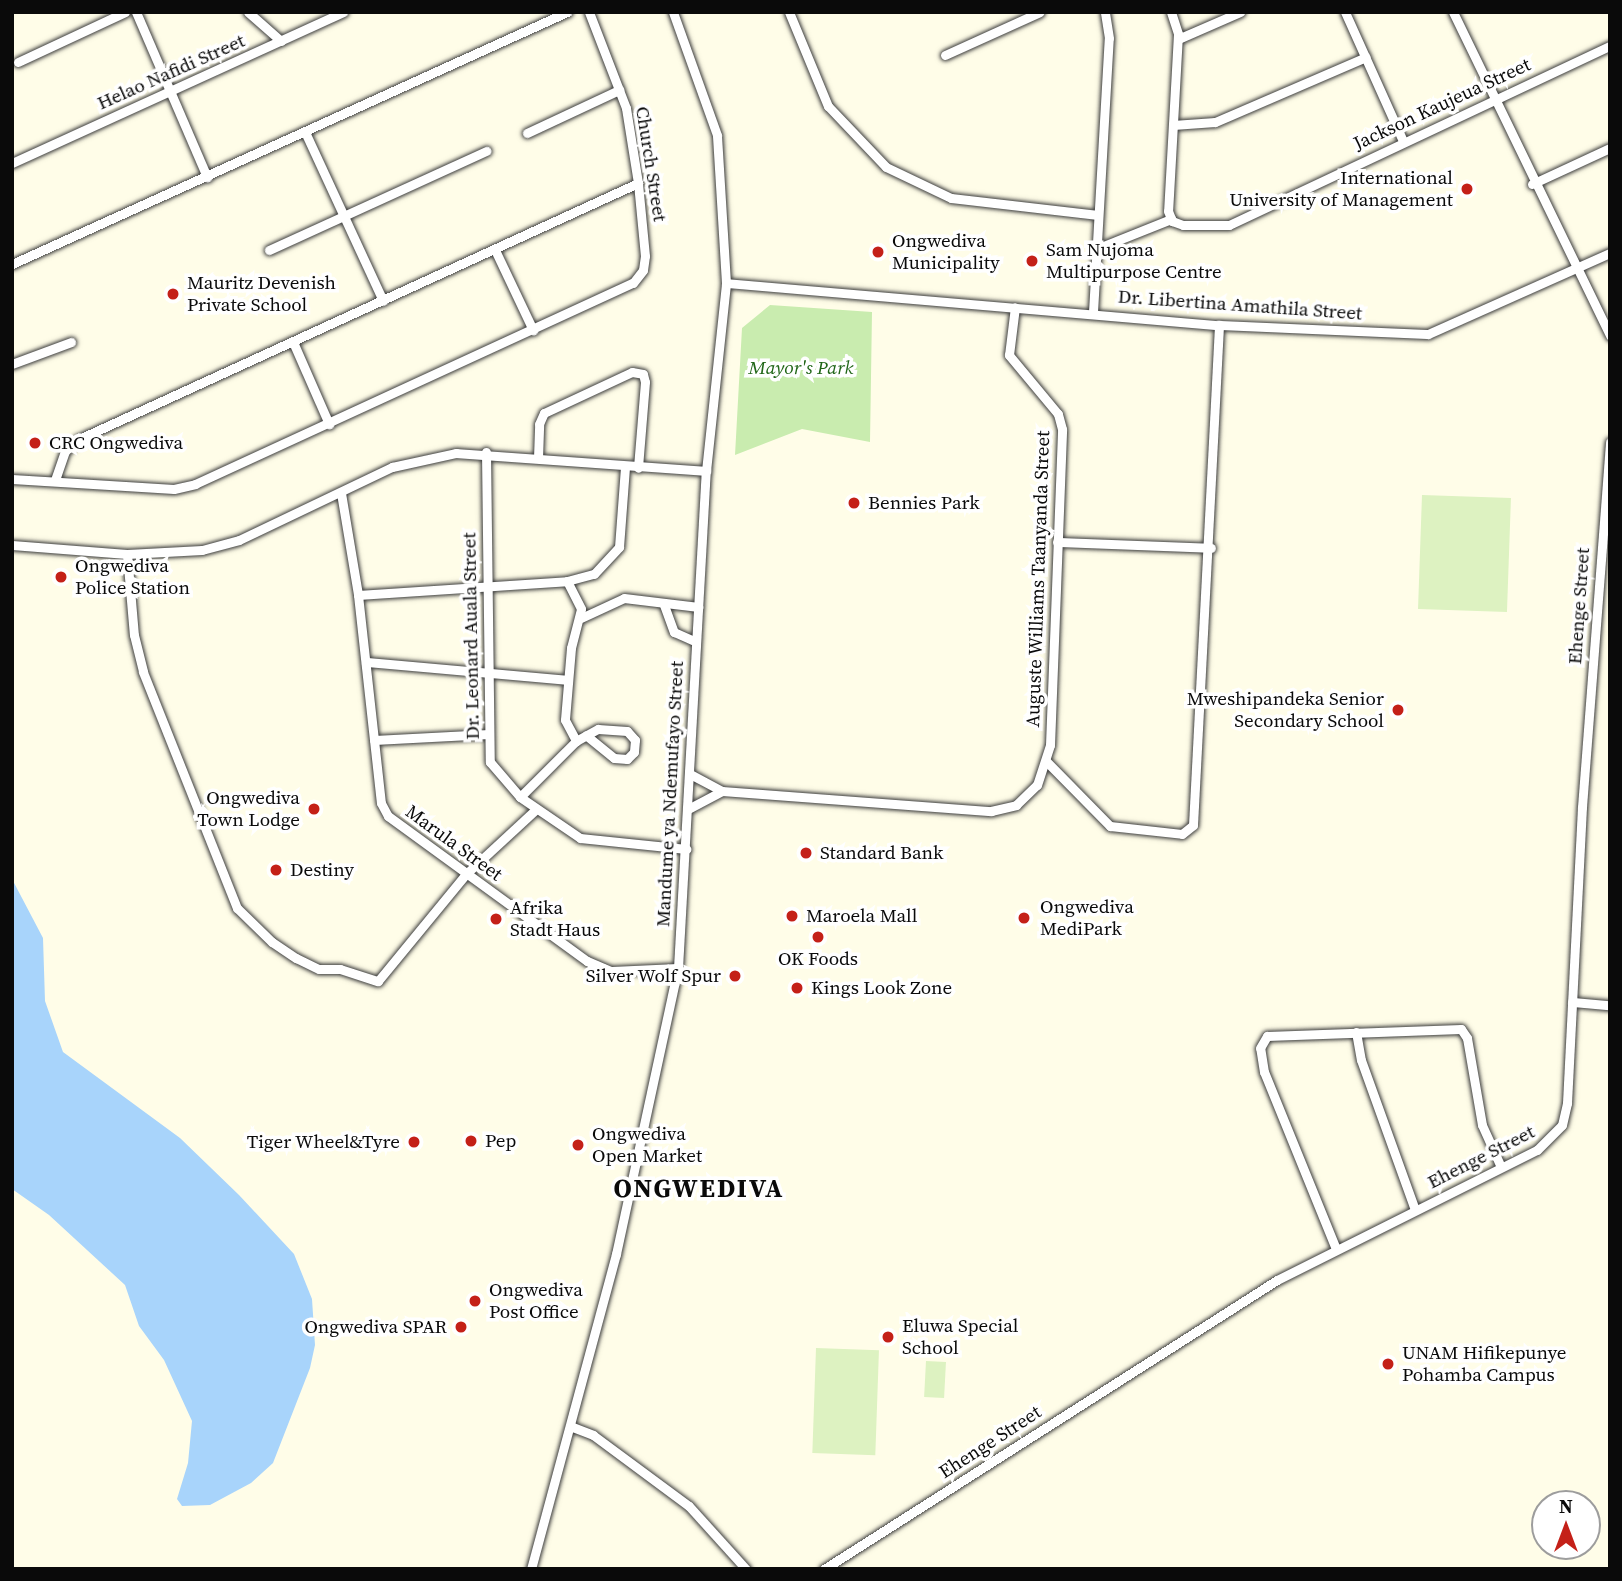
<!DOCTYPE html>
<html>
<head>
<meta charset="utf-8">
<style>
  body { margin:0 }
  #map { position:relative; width:1622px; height:1581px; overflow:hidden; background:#fffde8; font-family:"Source Serif 4",serif }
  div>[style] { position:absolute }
  .green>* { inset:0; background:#c9ecaf }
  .pitch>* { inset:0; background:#ddf2c1; transform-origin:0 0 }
  .water>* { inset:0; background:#a8d4fb }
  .roads { filter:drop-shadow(0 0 2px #3d3d3d) drop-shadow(0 0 2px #3d3d3d) }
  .street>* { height:9px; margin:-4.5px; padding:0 4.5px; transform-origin:4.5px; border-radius:4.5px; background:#fff }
  .dots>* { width:19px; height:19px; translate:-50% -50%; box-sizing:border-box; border:4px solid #fff; border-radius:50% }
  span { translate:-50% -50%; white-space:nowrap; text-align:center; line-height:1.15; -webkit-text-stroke:7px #fff; paint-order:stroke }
  .street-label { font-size:19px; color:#0a0a0a }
  .poi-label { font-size:19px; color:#0a0a0a }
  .right { translate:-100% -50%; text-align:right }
  .left { translate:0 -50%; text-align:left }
  .park-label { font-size:19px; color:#206617; font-style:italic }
  .district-label { font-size:26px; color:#0a0a0a; font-weight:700; letter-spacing:2px }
  .frame { position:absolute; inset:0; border:14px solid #0a0a0a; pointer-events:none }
  .north { position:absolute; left:1531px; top:1490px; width:70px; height:70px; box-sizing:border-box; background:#fff; border:2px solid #9d9d9d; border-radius:50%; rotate:0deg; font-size:19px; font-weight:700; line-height:28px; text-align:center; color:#0a0a0a }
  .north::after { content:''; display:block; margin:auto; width:24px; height:32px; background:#c42018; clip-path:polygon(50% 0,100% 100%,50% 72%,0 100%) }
</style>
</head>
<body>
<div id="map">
  <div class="green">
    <div style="clip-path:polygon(770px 305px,872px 312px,870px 442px,802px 429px,735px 455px,742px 328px)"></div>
  </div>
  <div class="pitch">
    <div style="left:1422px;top:495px;width:89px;height:114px;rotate:2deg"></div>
    <div style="left:816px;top:1348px;width:63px;height:105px;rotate:2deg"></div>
    <div style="left:926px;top:1361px;width:20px;height:36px;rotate:3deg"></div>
  </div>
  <div class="water">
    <div style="clip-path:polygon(12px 879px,43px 938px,45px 1001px,63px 1052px,180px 1138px,239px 1195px,294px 1254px,312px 1299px,315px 1345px,310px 1368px,273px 1463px,251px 1483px,210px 1505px,182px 1506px,177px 1499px,188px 1463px,192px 1421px,164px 1360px,139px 1326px,125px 1285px,49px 1215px,12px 1189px)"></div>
  </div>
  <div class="roads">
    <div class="street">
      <div style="left:136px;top:12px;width:180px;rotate:66.7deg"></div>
      <div style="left:248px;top:12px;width:44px;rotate:41.3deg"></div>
      <div style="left:789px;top:12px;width:102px;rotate:67.5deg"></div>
      <div style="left:828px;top:106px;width:84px;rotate:46.4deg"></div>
      <div style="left:886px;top:167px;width:72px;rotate:25.5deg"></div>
      <div style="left:951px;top:198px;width:148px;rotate:6.6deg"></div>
      <div style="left:1171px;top:12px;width:23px;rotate:72deg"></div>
      <div style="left:1178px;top:34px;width:177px;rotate:93.2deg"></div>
      <div style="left:1168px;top:211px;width:11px;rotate:68deg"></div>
      <div style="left:1172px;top:221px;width:12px;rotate:20deg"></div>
      <div style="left:1183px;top:225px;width:46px"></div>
      <div style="left:1229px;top:225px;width:421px;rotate:-25.2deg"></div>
      <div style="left:1345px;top:12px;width:141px;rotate:65.8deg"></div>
      <div style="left:1453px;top:12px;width:360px;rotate:64.1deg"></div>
      <div style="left:1178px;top:39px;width:68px;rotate:-23.5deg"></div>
      <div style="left:945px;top:55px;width:104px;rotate:-24.4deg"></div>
      <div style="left:18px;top:62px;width:118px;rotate:-25deg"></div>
      <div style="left:1173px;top:125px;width:42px;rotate:-4.1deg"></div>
      <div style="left:1215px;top:122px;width:164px;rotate:-23.3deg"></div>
      <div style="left:305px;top:132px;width:186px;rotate:65.2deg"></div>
      <div style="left:527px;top:133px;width:102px;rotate:-25.1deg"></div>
      <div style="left:12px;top:163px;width:364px;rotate:-24.5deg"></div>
      <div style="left:1532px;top:184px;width:86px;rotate:-24.8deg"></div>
      <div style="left:1096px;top:249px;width:81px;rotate:-21.8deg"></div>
      <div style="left:269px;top:250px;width:239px;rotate:-24.5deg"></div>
      <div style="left:495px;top:250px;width:89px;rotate:64.6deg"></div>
      <div style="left:12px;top:264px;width:610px;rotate:-24.42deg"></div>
      <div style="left:726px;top:283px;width:495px;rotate:4.9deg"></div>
      <div style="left:1219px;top:325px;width:209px;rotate:2.5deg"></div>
      <div style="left:1428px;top:334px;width:199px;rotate:-24deg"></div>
      <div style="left:1093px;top:312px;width:274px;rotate:-86.7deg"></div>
      <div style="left:1109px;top:38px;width:26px;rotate:-99deg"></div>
      <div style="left:293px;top:342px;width:90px;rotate:66.3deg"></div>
      <div style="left:12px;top:364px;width:63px;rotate:-20.4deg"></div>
      <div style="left:486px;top:452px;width:310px;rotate:89.3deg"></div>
      <div style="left:490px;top:762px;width:46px;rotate:49.4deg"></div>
      <div style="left:520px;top:797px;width:73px;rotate:34.3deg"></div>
      <div style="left:580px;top:838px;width:107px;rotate:5.9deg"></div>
      <div style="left:538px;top:458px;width:34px;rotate:-88deg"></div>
      <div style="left:539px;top:424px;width:12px;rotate:-66deg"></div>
      <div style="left:544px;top:413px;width:97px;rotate:-25deg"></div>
      <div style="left:632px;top:372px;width:11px;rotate:10deg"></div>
      <div style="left:643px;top:374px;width:8px;rotate:76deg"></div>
      <div style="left:645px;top:382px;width:86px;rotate:94.7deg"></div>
      <div style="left:12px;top:479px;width:162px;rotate:3.5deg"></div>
      <div style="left:174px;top:489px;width:22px;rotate:-13deg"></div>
      <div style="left:195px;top:484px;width:482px;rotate:-24.7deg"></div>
      <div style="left:633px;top:283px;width:16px;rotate:-52deg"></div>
      <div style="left:643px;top:270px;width:14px;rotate:-82deg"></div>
      <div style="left:645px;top:256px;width:73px;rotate:-95.5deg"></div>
      <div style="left:638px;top:183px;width:76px;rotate:-99.1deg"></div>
      <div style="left:626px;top:108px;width:103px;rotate:-111.1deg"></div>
      <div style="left:55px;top:480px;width:31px;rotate:-71deg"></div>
      <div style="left:65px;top:451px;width:18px;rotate:-41deg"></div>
      <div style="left:79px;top:439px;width:615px;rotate:-24.61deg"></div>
      <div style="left:341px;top:493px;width:103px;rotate:80.5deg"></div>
      <div style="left:358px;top:595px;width:209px;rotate:83.7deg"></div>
      <div style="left:381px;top:803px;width:15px;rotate:62deg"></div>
      <div style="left:388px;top:816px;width:246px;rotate:36.1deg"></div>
      <div style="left:587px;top:961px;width:26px;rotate:23deg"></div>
      <div style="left:611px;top:971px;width:67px;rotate:-2.6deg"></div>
      <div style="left:1057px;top:542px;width:154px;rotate:2.2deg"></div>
      <div style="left:12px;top:545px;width:115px;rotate:4.5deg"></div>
      <div style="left:127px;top:554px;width:75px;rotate:-3.1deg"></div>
      <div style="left:202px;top:550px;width:38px;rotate:-15deg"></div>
      <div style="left:239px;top:540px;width:170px;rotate:-25.5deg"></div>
      <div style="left:392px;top:467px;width:66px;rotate:-12.3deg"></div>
      <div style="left:456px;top:453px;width:251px;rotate:4.1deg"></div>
      <div style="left:127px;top:554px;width:81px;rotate:85.1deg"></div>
      <div style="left:134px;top:635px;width:38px;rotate:76deg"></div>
      <div style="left:143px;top:672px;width:254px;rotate:68.3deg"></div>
      <div style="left:237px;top:908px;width:49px;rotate:44.2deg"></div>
      <div style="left:272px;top:942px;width:29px;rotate:34deg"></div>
      <div style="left:296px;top:958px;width:25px;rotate:26deg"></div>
      <div style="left:319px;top:969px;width:21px"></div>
      <div style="left:340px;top:969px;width:40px;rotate:18deg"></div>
      <div style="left:378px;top:981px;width:139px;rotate:-50.6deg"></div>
      <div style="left:466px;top:874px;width:94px;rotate:-42.8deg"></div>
      <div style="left:567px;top:581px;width:31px;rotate:63deg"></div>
      <div style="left:581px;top:609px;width:40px;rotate:104.4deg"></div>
      <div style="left:571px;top:648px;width:72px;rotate:94.8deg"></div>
      <div style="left:565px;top:720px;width:24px;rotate:62deg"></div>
      <div style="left:358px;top:595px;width:209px;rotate:-3.8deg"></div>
      <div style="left:567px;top:581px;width:28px;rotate:-15deg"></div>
      <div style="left:594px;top:574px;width:37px;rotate:-47deg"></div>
      <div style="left:619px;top:547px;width:80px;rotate:-85.7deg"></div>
      <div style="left:664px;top:605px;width:29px;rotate:70deg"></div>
      <div style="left:674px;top:632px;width:24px;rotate:24deg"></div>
      <div style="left:581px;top:618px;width:47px;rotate:-24.9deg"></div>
      <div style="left:624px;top:598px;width:75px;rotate:6.9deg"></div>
      <div style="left:366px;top:662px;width:202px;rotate:5.1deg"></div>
      <div style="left:374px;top:740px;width:115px;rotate:-3deg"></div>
      <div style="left:1047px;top:762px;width:90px;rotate:45.5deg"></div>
      <div style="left:1110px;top:826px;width:72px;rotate:6.3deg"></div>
      <div style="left:1182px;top:834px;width:14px;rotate:-39deg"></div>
      <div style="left:1193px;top:825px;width:501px;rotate:-87.02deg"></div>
      <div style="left:690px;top:774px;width:36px;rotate:28deg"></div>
      <div style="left:722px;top:791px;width:270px;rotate:4.3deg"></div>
      <div style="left:991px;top:811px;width:26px;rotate:-13deg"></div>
      <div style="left:1016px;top:805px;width:29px;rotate:-44deg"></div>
      <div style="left:1037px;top:785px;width:42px;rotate:-72deg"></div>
      <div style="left:1050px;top:745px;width:316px;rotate:-87.8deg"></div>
      <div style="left:1062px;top:429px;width:16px;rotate:-105deg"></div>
      <div style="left:1058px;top:414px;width:77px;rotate:-129.7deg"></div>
      <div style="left:1009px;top:355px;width:48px;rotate:-82.9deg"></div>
      <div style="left:520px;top:797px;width:79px;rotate:-45deg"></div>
      <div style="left:576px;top:741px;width:25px;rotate:-29deg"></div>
      <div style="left:598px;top:729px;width:29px;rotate:4deg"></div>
      <div style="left:627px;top:731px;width:12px;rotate:48deg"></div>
      <div style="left:635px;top:740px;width:12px;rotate:95deg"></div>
      <div style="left:634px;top:752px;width:10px;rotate:135deg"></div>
      <div style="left:627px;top:759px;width:13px;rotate:-176deg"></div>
      <div style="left:614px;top:758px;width:36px;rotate:-141deg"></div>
      <div style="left:688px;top:809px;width:38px;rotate:-28deg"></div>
      <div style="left:1572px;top:1002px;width:38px;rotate:5deg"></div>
      <div style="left:1356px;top:1032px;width:28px;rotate:80deg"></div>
      <div style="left:1361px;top:1060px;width:159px;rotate:70.2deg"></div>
      <div style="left:1336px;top:1249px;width:191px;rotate:-112.1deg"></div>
      <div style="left:1264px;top:1072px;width:24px;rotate:-99deg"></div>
      <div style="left:1260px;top:1048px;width:14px;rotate:-60deg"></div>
      <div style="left:1267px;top:1036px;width:194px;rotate:-2.1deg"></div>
      <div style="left:1461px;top:1029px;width:11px;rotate:56deg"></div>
      <div style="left:1467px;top:1038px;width:88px;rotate:80.2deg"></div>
      <div style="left:1482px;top:1125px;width:46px;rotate:65.7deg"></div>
      <div style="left:570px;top:1426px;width:25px;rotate:21deg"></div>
      <div style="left:593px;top:1435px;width:119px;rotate:36.5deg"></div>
      <div style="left:689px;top:1506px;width:85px;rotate:47.9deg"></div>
      <div style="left:531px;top:1569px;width:326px;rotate:-74.9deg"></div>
      <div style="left:616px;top:1254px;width:293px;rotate:-77.8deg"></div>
      <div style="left:678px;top:968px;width:498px;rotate:-86.8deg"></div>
      <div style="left:706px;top:471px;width:189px;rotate:-83.9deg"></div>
      <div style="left:726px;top:283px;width:148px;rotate:-93.5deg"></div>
      <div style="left:717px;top:135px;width:131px;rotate:-109.7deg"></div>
      <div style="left:824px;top:1569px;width:537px;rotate:-32.54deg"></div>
      <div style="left:1277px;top:1280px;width:291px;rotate:-26.6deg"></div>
      <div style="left:1537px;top:1150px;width:35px;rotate:-45deg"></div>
      <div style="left:1562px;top:1125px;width:23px;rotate:-77deg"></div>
      <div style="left:1567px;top:1103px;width:296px;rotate:-87.1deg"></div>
      <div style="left:1582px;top:807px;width:366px;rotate:-85.6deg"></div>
    </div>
  </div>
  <div class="dots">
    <div style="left:1467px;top:189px;background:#c42018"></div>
    <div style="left:878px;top:252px;background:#c42018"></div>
    <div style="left:1032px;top:261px;background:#c42018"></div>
    <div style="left:173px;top:294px;background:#c42018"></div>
    <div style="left:35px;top:443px;background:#c42018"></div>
    <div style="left:854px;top:503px;background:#c42018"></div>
    <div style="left:61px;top:577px;background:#c42018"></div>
    <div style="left:1398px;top:710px;background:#c42018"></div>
    <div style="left:314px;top:809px;background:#c42018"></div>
    <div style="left:806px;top:853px;background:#c42018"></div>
    <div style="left:276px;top:870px;background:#c42018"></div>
    <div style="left:792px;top:916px;background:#c42018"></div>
    <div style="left:1024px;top:918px;background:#c42018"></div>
    <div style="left:496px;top:919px;background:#c42018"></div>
    <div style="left:818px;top:937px;background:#c42018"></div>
    <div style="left:735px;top:976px;background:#c42018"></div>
    <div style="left:797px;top:988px;background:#c42018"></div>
    <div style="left:471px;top:1141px;background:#c42018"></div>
    <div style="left:414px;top:1142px;background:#c42018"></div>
    <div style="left:578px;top:1145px;background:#c42018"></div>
    <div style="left:475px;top:1301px;background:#c42018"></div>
    <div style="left:461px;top:1327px;background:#c42018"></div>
    <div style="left:888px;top:1337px;background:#c42018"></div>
    <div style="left:1388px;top:1364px;background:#c42018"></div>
  </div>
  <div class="street-label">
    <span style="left:171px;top:72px;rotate:-24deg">Helao Nafidi Street</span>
    <span style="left:1442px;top:104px;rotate:-25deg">Jackson Kaujeua Street</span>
    <span style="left:651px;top:164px;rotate:81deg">Church Street</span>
    <span style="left:1240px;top:305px;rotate:4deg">Dr. Libertina Amathila Street</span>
    <span style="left:1038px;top:579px;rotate:-88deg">Auguste Williams Taanyanda Street</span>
    <span style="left:1579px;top:606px;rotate:-86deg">Ehenge Street</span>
    <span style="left:471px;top:636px;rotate:-91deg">Dr. Leonard Auala Street</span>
    <span style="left:670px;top:794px;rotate:-87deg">Mandume ya Ndemufayo Street</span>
    <span style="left:454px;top:843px;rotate:36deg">Marula Street</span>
    <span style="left:1481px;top:1157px;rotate:-27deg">Ehenge Street</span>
    <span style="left:990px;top:1442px;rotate:-33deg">Ehenge Street</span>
  </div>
  <div class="poi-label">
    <span class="right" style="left:1453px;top:189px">International<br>University of Management</span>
    <span class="left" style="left:892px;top:252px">Ongwediva<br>Municipality</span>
    <span class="left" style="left:1046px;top:261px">Sam Nujoma<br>Multipurpose Centre</span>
    <span class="left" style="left:187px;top:294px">Mauritz Devenish<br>Private School</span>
    <span class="left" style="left:49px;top:443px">CRC Ongwediva</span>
    <span class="left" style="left:868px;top:503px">Bennies Park</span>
    <span class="left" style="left:75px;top:577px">Ongwediva<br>Police Station</span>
    <span class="right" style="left:1384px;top:710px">Mweshipandeka Senior<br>Secondary School</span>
    <span class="right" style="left:300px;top:809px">Ongwediva<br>Town Lodge</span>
    <span class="left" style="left:820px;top:853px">Standard Bank</span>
    <span class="left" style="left:290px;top:870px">Destiny</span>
    <span class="left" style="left:1040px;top:918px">Ongwediva<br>MediPark</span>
    <span class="left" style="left:510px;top:919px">Afrika<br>Stadt Haus</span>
    <span class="left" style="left:806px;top:916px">Maroela Mall</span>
    <span style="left:818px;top:959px">OK Foods</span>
    <span class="right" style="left:721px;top:976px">Silver Wolf Spur</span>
    <span class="left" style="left:811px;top:988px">Kings Look Zone</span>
    <span class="left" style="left:592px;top:1145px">Ongwediva<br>Open Market</span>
    <span class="left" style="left:485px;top:1141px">Pep</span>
    <span class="right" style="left:400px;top:1142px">Tiger Wheel&amp;Tyre</span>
    <span class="left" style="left:489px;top:1301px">Ongwediva<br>Post Office</span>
    <span class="left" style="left:902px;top:1337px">Eluwa Special<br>School</span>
    <span class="right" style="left:447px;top:1327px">Ongwediva SPAR</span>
    <span class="left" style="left:1402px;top:1364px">UNAM Hifikepunye<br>Pohamba Campus</span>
  </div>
  <div class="park-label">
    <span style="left:801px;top:368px">Mayor's Park</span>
  </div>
  <div class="district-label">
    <span style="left:699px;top:1189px">ONGWEDIVA</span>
  </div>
  <div class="frame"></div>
  <div class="north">N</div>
</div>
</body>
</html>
